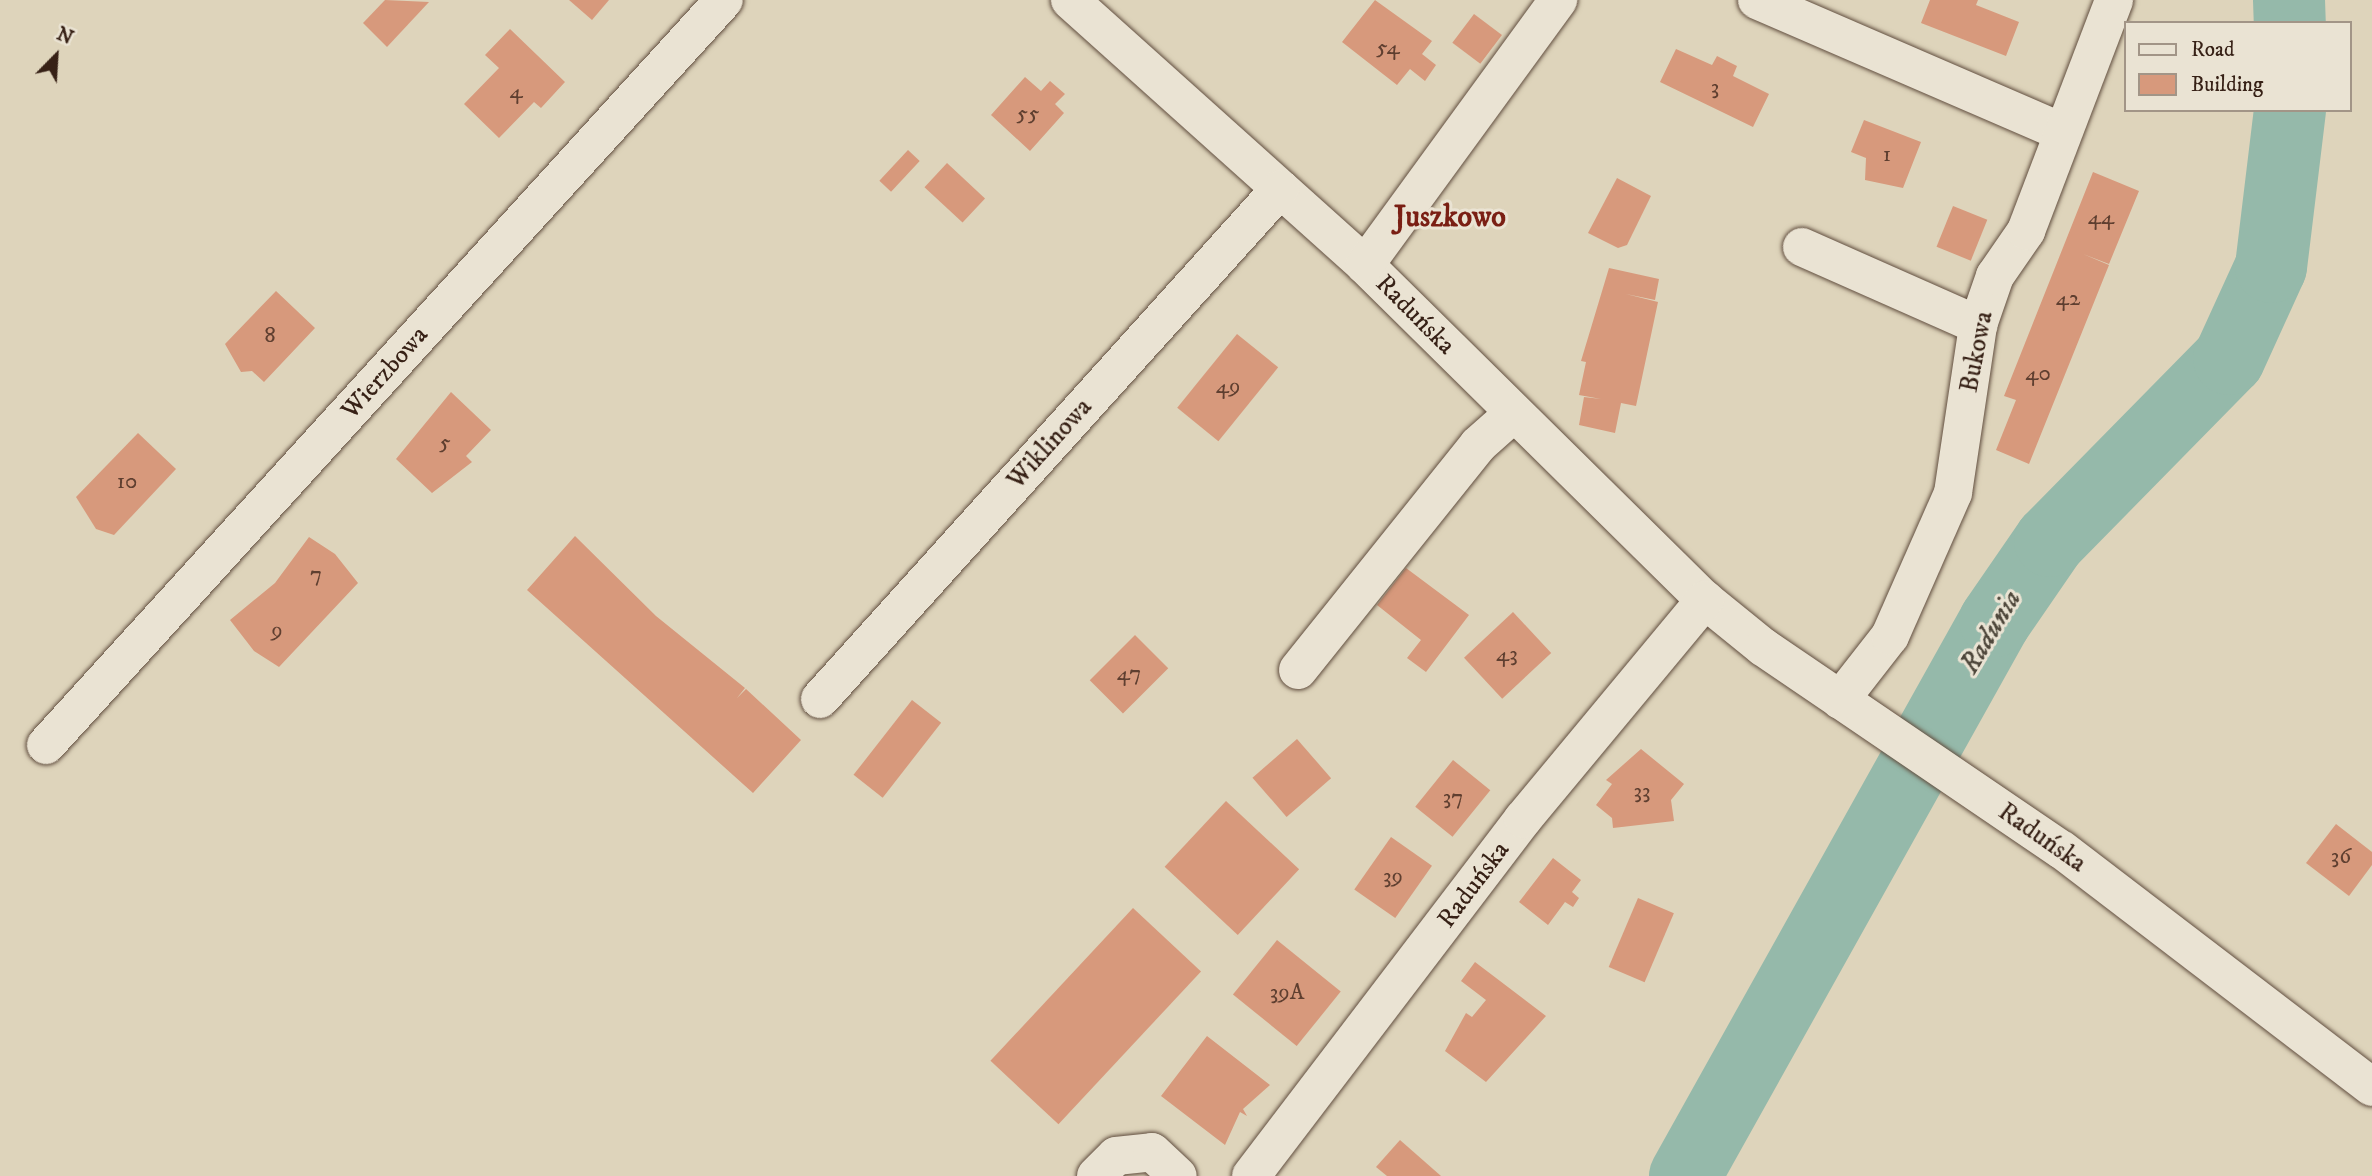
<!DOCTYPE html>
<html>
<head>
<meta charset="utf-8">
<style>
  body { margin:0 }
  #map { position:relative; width:2372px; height:1176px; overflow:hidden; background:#ded4bb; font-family:"IM FELL DW Pica",serif }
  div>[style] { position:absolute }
  .river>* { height:72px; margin:-36px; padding:0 36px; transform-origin:36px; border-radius:36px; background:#95b9aa }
  .building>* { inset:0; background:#d7997c; transform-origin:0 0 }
  .roads { filter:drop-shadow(0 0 2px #614e3f) drop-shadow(0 0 2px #614e3f) }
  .minor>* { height:38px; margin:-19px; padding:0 19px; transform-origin:19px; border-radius:19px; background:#eae3d3 }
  span { translate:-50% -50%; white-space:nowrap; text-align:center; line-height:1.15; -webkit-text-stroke:6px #eae3d3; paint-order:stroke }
  .number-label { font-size:23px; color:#5f3f30 }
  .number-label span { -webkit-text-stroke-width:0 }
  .street-label { font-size:26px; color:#372116 }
  .water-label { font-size:28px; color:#4e473b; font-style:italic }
  .quarter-label { font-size:30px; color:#7a1f14; font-weight:700 }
  .legend { position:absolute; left:2124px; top:21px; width:228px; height:91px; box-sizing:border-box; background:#eae3d3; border:2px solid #a29587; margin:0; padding:9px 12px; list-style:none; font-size:21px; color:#372116 }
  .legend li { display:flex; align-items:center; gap:14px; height:35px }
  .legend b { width:35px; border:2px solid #a29587 }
  .north { position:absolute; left:21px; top:21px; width:70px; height:70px; -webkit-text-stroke:5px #eae3d3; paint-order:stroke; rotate:24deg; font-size:19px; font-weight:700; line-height:28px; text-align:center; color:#372116 }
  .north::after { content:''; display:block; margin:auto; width:24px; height:32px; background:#372116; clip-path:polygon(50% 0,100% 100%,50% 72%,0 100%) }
</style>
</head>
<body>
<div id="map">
  <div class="river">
    <div style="left:2289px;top:0;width:23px;rotate:88deg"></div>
    <div style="left:1685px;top:1176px;width:636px;rotate:-60.81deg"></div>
    <div style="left:1995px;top:621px;width:97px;rotate:-55.5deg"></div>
    <div style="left:2050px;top:541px;width:255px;rotate:-45.5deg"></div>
    <div style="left:2229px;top:359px;width:101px;rotate:-65.5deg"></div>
    <div style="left:2271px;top:267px;width:158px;rotate:-83.1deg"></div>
  </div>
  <div class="building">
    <div style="clip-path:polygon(385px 0,429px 2px,387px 47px,363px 23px)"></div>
    <div style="clip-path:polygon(569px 0,609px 0,592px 20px)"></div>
    <div style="clip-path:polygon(1375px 0,1432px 41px,1422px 54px,1436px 65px,1425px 81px,1410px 69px,1397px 85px,1342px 42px)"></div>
    <div style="clip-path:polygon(1930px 0,1978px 0,1976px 5px,2019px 22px,2006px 56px,1921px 23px)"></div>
    <div style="left:1474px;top:14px;width:35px;height:36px;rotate:37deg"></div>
    <div style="clip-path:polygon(510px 29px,565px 82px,541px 108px,534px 102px,499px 138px,464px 104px,499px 68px,485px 55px)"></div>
    <div style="clip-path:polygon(1676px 49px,1712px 65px,1717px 56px,1737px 66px,1733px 76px,1769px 94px,1753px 127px,1660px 82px)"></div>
    <div style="clip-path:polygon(1025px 77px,1041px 91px,1050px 81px,1065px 94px,1055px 104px,1064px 113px,1030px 151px,991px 115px)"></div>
    <div style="clip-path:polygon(1864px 120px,1921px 142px,1903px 188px,1865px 180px,1866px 158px,1851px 152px)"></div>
    <div style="left:908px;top:150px;width:16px;height:42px;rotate:43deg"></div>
    <div style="left:947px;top:163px;width:52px;height:33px;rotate:43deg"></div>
    <div style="clip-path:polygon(2093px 172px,2139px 191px,2109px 264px,2083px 254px,2109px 265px,2029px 464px,1996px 450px,2016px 400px,2004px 396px)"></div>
    <div style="clip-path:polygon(1617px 178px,1651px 196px,1627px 245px,1618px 248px,1588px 233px)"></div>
    <div style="left:1953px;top:206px;width:37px;height:44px;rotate:22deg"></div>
    <div style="clip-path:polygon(1609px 268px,1659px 279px,1655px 300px,1626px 294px,1658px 302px,1636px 406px,1621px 403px,1615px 433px,1579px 425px,1584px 397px,1601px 399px,1579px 395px,1586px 362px,1581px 361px)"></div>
    <div style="clip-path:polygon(276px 291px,315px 328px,264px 382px,252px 371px,241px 372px,225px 344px)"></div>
    <div style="left:1237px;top:334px;width:53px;height:95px;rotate:39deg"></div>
    <div style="clip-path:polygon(451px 392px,491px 430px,466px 456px,472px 462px,432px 493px,396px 459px)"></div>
    <div style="clip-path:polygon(138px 433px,176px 469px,114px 535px,96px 529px,76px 497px)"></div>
    <div style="clip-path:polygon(575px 536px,656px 616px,745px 688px,737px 698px,746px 689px,801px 740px,753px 793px,527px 590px)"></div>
    <div style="clip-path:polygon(309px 537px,335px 554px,358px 583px,279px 667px,254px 651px,230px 620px,275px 583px)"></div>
    <div style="clip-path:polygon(1406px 568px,1469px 615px,1426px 672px,1407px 658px,1421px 640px,1377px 605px)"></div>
    <div style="left:1513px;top:612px;width:56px;height:67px;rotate:47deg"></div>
    <div style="left:1135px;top:635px;width:47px;height:64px;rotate:45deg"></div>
    <div style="left:912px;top:700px;width:37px;height:95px;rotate:38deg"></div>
    <div style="left:1297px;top:739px;width:52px;height:59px;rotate:49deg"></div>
    <div style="clip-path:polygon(1641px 749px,1684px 784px,1671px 800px,1674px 821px,1613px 828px,1612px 818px,1596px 805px,1612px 784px,1606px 780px)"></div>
    <div style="left:1453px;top:760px;width:48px;height:60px;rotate:39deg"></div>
    <div style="left:1226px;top:801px;width:100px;height:90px;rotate:43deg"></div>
    <div style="clip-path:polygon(2336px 824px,2372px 852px,2372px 865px,2349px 896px,2306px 863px)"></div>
    <div style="left:1391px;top:837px;width:50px;height:64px;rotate:35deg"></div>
    <div style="clip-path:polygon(1553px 858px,1581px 880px,1572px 892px,1579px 898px,1573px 907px,1565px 902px,1548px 925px,1519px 902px)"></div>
    <div style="left:1638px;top:898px;width:39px;height:75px;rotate:23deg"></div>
    <div style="left:1133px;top:908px;width:93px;height:209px;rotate:43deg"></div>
    <div style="left:1277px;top:940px;width:82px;height:70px;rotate:39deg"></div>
    <div style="clip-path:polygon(1475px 962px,1546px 1016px,1486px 1082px,1445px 1051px,1466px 1013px,1472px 1017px,1486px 1000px,1461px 981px)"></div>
    <div style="clip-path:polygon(1207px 1036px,1270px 1085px,1243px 1109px,1247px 1116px,1240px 1112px,1225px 1145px,1161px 1096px)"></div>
    <div style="clip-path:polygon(1400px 1140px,1441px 1176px,1387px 1176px,1376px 1167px)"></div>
  </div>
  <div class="roads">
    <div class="minor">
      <div style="left:1070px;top:0;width:397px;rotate:41.9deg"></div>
      <div style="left:1365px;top:265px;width:477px;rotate:44.6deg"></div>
      <div style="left:1705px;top:600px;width:75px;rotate:39deg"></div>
      <div style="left:1763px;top:647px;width:361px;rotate:34.2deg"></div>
      <div style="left:2062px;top:850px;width:390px;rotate:37.4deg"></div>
      <div style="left:1757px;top:0;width:332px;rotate:23.4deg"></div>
      <div style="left:1802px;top:247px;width:193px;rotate:23.9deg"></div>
      <div style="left:1365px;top:265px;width:328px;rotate:-53.9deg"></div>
      <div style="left:1298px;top:670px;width:288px;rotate:-51.3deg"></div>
      <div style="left:1478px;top:445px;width:48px;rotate:-41.6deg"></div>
      <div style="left:820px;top:699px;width:687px;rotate:-47.95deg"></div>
      <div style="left:1840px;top:700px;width:81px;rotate:-52deg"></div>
      <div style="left:1890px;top:636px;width:156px;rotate:-66.2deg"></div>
      <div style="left:1953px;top:493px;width:170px;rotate:-81.5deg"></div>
      <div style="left:1978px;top:325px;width:52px;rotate:-70.9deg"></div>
      <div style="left:1995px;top:276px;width:55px;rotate:-55.4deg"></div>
      <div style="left:2026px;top:231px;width:247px;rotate:-69.1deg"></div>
      <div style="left:46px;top:745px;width:1007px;rotate:-47.7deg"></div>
      <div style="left:1096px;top:1176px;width:28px;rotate:-45deg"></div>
      <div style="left:1116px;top:1156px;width:36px;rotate:-6deg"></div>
      <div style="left:1152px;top:1152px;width:35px;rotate:43deg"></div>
      <div style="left:1251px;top:1176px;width:449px;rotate:-52.7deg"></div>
      <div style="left:1523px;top:819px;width:285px;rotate:-50.3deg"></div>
    </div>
  </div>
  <div class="number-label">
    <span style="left:1388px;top:48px">54</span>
    <span style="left:1715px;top:88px">3</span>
    <span style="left:516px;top:92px">4</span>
    <span style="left:1028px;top:114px">55</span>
    <span style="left:1887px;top:155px">1</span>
    <span style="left:2101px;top:218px">44</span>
    <span style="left:2068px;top:299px">42</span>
    <span style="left:270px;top:336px">8</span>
    <span style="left:2038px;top:374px">40</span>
    <span style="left:1228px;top:387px">49</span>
    <span style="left:445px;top:443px">5</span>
    <span style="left:127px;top:482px">10</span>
    <span style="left:316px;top:575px">7</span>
    <span style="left:277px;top:631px">9</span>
    <span style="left:1507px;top:655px">43</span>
    <span style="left:1129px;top:674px">47</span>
    <span style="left:1642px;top:792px">33</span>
    <span style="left:1453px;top:798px">37</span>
    <span style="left:2341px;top:857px">36</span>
    <span style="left:1393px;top:877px">39</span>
    <span style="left:1287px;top:993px">39A</span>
  </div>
  <div class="street-label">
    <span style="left:1415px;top:315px;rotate:45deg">Raduńska</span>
    <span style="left:1977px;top:352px;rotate:-79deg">Bukowa</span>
    <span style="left:385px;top:373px;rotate:-48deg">Wierzbowa</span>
    <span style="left:1050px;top:444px;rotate:-48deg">Wiklinowa</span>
    <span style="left:2042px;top:838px;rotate:35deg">Raduńska</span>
    <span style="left:1474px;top:885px;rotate:-53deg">Raduńska</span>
  </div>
  <div class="water-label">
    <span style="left:1991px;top:632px;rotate:-59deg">Radunia</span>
  </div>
  <div class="quarter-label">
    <span style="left:1450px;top:218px">Juszkowo</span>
  </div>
  <ul class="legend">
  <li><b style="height:9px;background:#eae3d3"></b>Road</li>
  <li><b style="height:19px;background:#d7997c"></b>Building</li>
  </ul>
  <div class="north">N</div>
</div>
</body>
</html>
